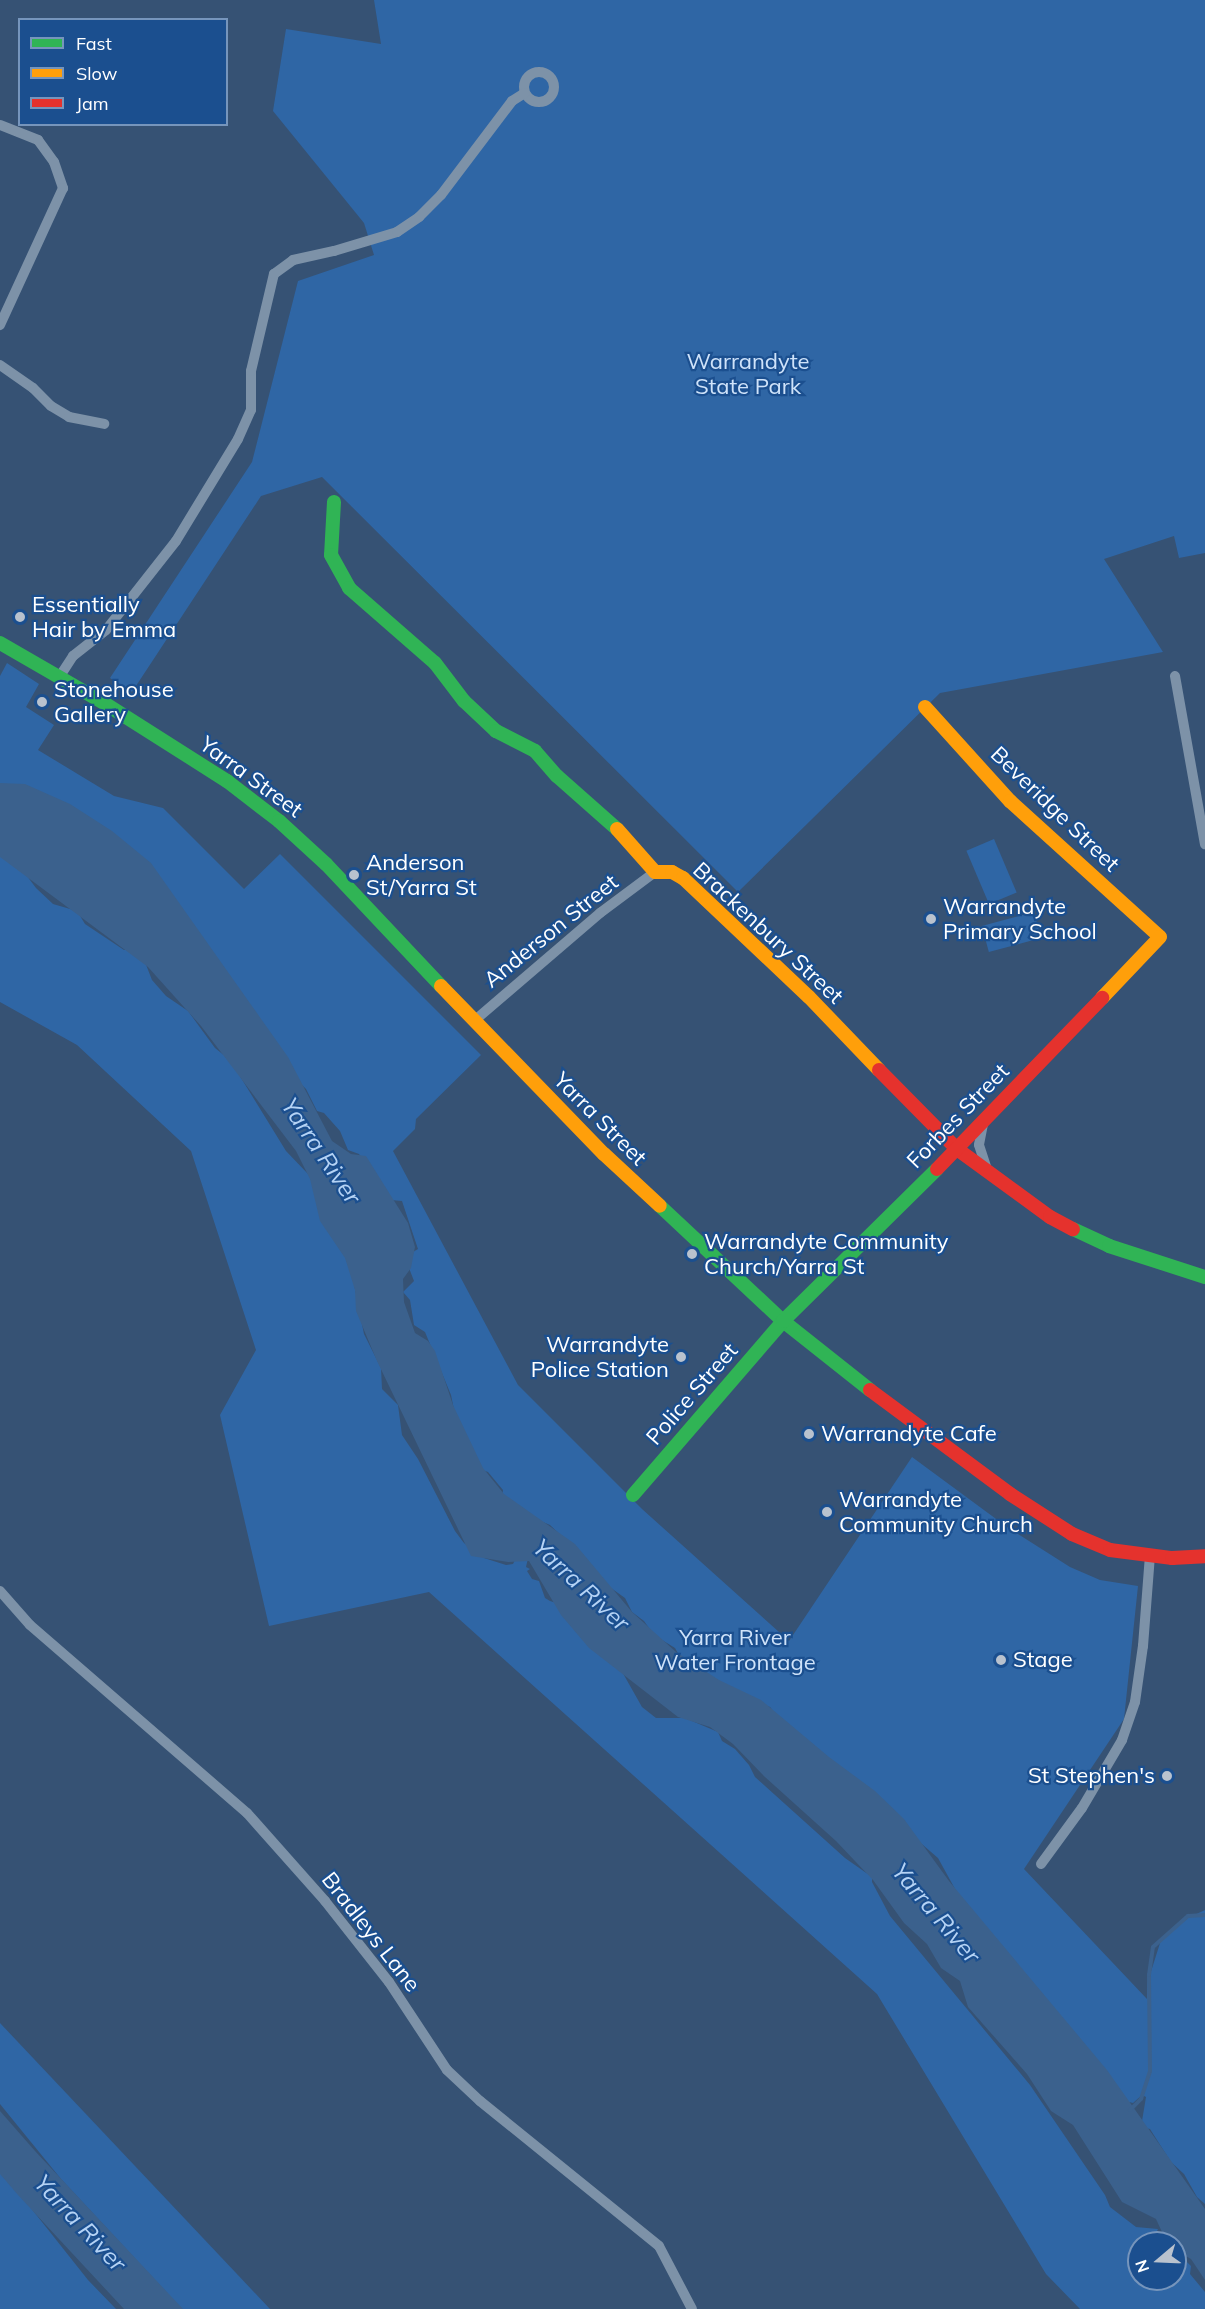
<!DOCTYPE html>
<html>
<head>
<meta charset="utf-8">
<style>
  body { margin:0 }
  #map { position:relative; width:1205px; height:2309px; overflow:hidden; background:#365274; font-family:Mulish,sans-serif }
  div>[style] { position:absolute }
  .green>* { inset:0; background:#2f66a5; transform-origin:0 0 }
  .water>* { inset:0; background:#3b618d }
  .stream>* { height:4px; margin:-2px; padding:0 2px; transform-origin:2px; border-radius:2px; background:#3b618d }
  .street>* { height:10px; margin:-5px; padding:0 5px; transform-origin:5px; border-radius:5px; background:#7d92a8 }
  .street>.ring { margin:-5px; padding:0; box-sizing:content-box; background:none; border:10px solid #7d92a8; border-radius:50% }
  .fast>* { height:14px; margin:-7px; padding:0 7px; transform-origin:7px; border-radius:7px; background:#30b455 }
  .slow>* { height:14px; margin:-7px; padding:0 7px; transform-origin:7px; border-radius:7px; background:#ff9f0a }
  .jam>* { height:14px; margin:-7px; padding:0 7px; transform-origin:7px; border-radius:7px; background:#e5322d }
  .dots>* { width:16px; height:16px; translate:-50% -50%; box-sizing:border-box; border:3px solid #1b4f8f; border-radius:50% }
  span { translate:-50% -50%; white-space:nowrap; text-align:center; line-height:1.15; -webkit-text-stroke:4.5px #1b4f8f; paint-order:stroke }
  .park-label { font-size:22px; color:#cfe3fa }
  .poi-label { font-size:22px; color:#fff }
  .left { translate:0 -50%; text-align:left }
  .right { translate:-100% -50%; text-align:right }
  .street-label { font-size:22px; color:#fff }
  .water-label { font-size:24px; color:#b5d3f5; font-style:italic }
  .legend { position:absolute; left:18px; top:18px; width:210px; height:108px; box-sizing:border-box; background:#1b4f8f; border:2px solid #7695bc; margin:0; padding:8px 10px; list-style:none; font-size:18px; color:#fff }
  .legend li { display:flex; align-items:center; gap:12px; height:30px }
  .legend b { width:30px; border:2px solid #7695bc }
  .north { position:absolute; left:1127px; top:2231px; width:60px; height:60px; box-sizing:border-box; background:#1b4f8f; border:2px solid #7695bc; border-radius:50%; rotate:251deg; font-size:16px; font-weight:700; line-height:24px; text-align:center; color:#fff }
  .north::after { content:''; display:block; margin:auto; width:21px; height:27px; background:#b9c2ce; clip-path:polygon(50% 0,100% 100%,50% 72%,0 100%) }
</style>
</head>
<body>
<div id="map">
  <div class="green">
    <div style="clip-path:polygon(374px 0,1205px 0,1205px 553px,1179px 558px,1174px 536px,1104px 559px,1163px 652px,940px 693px,738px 892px,322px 477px,261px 496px,132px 692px,110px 678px,252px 462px,298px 281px,374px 255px,364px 223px,273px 111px,286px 29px,381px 44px)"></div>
    <div style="clip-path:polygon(7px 663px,39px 684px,26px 707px,54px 725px,38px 750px,114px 796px,163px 808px,244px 889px,280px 854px,481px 1055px,416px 1119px,415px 1129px,393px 1151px,518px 1385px,642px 1509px,789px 1641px,912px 1457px,1007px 1527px,1070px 1567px,1100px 1580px,1138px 1586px,1124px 1719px,1024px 1869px,1147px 1999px,1147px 1984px,1161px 1940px,1188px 1918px,1205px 1910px,1205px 2204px,1197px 2197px,1184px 2174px,1171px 2162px,1150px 2129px,1145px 2128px,1142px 2121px,1146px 2097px,1142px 2095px,1133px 2103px,1129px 2102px,960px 1898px,938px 1858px,783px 1724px,770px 1707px,754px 1702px,680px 1657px,675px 1648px,654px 1635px,644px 1621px,632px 1612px,625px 1598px,604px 1583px,592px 1565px,550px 1525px,522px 1513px,502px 1499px,503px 1490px,488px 1472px,465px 1464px,451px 1395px,425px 1332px,414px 1325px,410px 1300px,403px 1292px,414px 1281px,409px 1268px,413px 1252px,418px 1249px,402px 1201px,391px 1200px,359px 1154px,348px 1150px,340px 1131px,324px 1113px,317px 1111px,306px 1089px,0 783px,0 676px)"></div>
    <div style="left:994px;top:839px;width:58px;height:30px;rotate:67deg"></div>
    <div style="clip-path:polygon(0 855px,21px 868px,36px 888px,53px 904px,77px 911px,85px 924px,124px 950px,136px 949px,143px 957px,152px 980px,166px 996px,188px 1011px,215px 1048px,230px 1060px,286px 1151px,309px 1175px,350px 1264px,364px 1334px,381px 1368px,382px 1389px,398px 1405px,402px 1435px,418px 1459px,455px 1531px,464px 1543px,484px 1558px,506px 1565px,513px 1564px,516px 1558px,528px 1558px,526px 1567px,530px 1569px,527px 1571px,532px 1579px,539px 1581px,545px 1598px,550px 1601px,569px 1607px,616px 1661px,642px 1707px,656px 1718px,685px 1718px,718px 1732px,722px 1741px,735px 1749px,749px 1765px,755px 1777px,845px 1858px,872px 1877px,872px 1882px,890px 1916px,1030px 2085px,1105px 2195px,1110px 2207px,1136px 2227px,1158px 2229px,1154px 2237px,1158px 2243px,1139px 2243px,1139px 2279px,1175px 2279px,1175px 2254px,1178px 2259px,1186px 2261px,1191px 2266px,1190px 2274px,1205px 2292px,1205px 2309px,1080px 2309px,1046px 2274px,877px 1994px,429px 1592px,269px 1626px,220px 1415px,256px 1350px,191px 1151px,77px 1045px,0 1002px)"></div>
    <div style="left:1034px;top:912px;width:27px;height:54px;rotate:75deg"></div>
    <div style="clip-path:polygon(0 2023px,270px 2309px,182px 2309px,61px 2179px,0 2104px)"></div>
    <div style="clip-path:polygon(0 2164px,19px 2193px,88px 2280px,116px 2309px,0 2309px)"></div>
  </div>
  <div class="water">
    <div style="clip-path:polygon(0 783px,25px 784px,70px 804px,112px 831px,151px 863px,288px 1057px,332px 1141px,351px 1154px,366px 1156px,408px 1223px,415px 1247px,411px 1268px,403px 1279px,404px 1302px,415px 1333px,428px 1341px,435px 1351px,453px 1405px,483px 1468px,504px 1494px,575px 1544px,632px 1612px,676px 1652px,719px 1680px,761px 1700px,829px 1757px,875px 1791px,904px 1819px,949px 1881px,1107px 2070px,1205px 2209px,1205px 2280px,1191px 2259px,1175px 2250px,1175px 2243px,1167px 2243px,1156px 2219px,1122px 2202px,1073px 2125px,1051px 2111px,1027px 2074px,968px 2007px,960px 1981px,941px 1968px,927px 1944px,904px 1923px,873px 1880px,836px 1841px,765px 1777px,733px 1744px,710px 1727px,678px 1717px,589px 1648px,561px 1615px,529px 1561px,508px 1562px,471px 1556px,377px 1361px,356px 1311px,355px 1290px,345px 1258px,320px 1221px,310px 1179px,296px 1151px,201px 1026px,148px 967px,0 857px)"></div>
    <div style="clip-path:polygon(0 2111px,35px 2151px,183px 2309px,124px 2309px,18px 2195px,0 2174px)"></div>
  </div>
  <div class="stream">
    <div style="left:1130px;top:2110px;width:16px;rotate:-45deg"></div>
    <div style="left:1141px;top:2099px;width:29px;rotate:-72deg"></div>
    <div style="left:1150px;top:2071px;width:96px;rotate:-90.6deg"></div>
    <div style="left:1149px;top:1975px;width:28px;rotate:-82deg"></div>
    <div style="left:1153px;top:1947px;width:47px;rotate:-41.5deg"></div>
    <div style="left:1188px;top:1916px;width:17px;rotate:-3deg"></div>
  </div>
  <div class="street">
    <div class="ring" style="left:524px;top:72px;width:20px;height:20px"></div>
    <div style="left:0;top:125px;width:41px;rotate:21.5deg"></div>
    <div style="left:38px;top:140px;width:27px;rotate:54deg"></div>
    <div style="left:54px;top:162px;width:28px;rotate:71deg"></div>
    <div style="left:63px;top:188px;width:151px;rotate:114.7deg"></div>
    <div style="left:0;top:365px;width:40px;rotate:34.9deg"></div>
    <div style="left:33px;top:388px;width:25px;rotate:45deg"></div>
    <div style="left:51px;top:406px;width:21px;rotate:31deg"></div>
    <div style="left:69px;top:417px;width:36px;rotate:11deg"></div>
    <div style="left:60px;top:676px;width:24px;rotate:-57deg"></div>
    <div style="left:73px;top:656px;width:42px;rotate:-38.2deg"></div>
    <div style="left:106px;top:630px;width:113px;rotate:-51.8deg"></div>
    <div style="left:176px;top:541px;width:119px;rotate:-58.7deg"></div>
    <div style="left:238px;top:439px;width:32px;rotate:-66deg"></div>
    <div style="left:251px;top:410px;width:39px;rotate:-90deg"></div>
    <div style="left:251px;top:371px;width:100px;rotate:-76.7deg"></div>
    <div style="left:274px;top:274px;width:24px;rotate:-36deg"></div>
    <div style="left:293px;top:260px;width:42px;rotate:-12.4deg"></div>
    <div style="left:334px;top:251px;width:66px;rotate:-16.8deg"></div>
    <div style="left:397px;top:232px;width:27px;rotate:-34deg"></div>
    <div style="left:419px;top:217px;width:31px;rotate:-45deg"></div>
    <div style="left:441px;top:195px;width:118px;rotate:-52.9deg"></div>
    <div style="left:512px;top:101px;width:15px;rotate:-32deg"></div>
    <div style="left:1175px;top:676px;width:171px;rotate:79.9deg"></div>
    <div style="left:474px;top:1021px;width:166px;rotate:-40.6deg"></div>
    <div style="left:600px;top:913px;width:69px;rotate:-36.7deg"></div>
    <div style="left:983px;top:1124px;width:21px;rotate:101deg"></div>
    <div style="left:979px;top:1145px;width:28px;rotate:72deg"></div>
    <div style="left:0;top:1591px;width:45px;rotate:48.6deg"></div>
    <div style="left:30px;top:1625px;width:287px;rotate:40.9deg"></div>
    <div style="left:247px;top:1813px;width:118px;rotate:48.4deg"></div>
    <div style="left:325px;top:1901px;width:103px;rotate:51.7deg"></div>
    <div style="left:389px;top:1982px;width:105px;rotate:56.6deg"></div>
    <div style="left:447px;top:2070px;width:45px;rotate:43.2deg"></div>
    <div style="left:480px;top:2101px;width:230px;rotate:39deg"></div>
    <div style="left:659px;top:2246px;width:71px;rotate:62.4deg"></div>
    <div style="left:1041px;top:1864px;width:69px;rotate:-53.8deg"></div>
    <div style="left:1082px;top:1808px;width:79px;rotate:-59.5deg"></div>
    <div style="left:1122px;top:1740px;width:40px;rotate:-71.1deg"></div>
    <div style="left:1135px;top:1702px;width:57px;rotate:-81.9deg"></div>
    <div style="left:1143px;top:1646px;width:90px;rotate:-85.6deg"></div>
  </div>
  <div class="fast">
    <div style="left:334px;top:502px;width:53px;rotate:93.2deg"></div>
    <div style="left:331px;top:555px;width:38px;rotate:61deg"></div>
    <div style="left:349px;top:588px;width:114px;rotate:41.1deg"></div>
    <div style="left:435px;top:663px;width:48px;rotate:52.7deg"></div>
    <div style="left:464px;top:701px;width:44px;rotate:43.2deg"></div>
    <div style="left:496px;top:731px;width:44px;rotate:27.1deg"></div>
    <div style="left:535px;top:751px;width:33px;rotate:49deg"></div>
    <div style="left:557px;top:776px;width:80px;rotate:41.5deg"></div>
    <div style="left:0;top:643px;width:120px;rotate:30deg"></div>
    <div style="left:104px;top:703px;width:146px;rotate:32.4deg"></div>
    <div style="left:227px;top:781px;width:66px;rotate:37.6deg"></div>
    <div style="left:279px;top:821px;width:64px;rotate:42.5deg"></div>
    <div style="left:326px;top:864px;width:168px;rotate:46.7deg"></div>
    <div style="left:660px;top:1206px;width:168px;rotate:43.1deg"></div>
    <div style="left:783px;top:1321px;width:111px;rotate:38.4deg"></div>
    <div style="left:1073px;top:1229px;width:40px;rotate:25deg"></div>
    <div style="left:1109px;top:1246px;width:101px;rotate:17.9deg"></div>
    <div style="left:633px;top:1495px;width:230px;rotate:-49.2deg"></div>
    <div style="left:783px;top:1321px;width:216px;rotate:-44.6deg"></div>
  </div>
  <div class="slow">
    <div style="left:925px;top:707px;width:127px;rotate:47.9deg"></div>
    <div style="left:1010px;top:801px;width:202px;rotate:42.2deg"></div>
    <div style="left:1160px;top:937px;width:84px;rotate:133.6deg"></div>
    <div style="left:617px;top:829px;width:57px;rotate:48.5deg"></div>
    <div style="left:655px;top:872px;width:17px"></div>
    <div style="left:672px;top:872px;width:13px;rotate:29deg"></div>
    <div style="left:683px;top:878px;width:173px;rotate:43.4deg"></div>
    <div style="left:809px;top:997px;width:101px;rotate:46.2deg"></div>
    <div style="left:441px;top:986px;width:234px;rotate:45.9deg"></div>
    <div style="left:604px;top:1154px;width:76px;rotate:42.9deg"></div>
  </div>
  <div class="jam">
    <div style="left:879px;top:1070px;width:111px;rotate:45.4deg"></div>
    <div style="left:957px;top:1149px;width:115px;rotate:36.2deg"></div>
    <div style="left:1050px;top:1217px;width:26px;rotate:28deg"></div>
    <div style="left:937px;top:1169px;width:238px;rotate:-46deg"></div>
    <div style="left:870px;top:1390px;width:174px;rotate:36.6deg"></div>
    <div style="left:1010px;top:1494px;width:74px;rotate:32.8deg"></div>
    <div style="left:1072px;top:1534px;width:41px;rotate:22.8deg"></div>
    <div style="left:1110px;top:1550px;width:63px;rotate:7.4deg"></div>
    <div style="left:1172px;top:1558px;width:33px;rotate:-3deg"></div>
  </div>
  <div class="dots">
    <div style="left:20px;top:617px;background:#b9c2ce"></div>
    <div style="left:42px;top:702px;background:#b9c2ce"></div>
    <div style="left:354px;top:875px;background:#b9c2ce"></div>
    <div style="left:931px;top:919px;background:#b9c2ce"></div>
    <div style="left:692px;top:1254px;background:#b9c2ce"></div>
    <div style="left:681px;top:1357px;background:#b9c2ce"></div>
    <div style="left:809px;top:1434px;background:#b9c2ce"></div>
    <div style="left:827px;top:1512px;background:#b9c2ce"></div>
    <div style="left:1001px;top:1660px;background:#b9c2ce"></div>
    <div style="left:1167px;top:1776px;background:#b9c2ce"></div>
  </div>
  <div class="park-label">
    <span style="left:748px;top:374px">Warrandyte<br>State Park</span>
    <span style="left:735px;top:1650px">Yarra River<br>Water Frontage</span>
  </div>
  <div class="poi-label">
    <span class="left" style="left:32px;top:617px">Essentially<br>Hair by Emma</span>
    <span class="left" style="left:54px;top:702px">Stonehouse<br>Gallery</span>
    <span class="left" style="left:366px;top:875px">Anderson<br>St/Yarra St</span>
    <span class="left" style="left:943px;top:919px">Warrandyte<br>Primary School</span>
    <span class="left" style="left:704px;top:1254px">Warrandyte Community<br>Church/Yarra St</span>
    <span class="right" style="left:669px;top:1357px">Warrandyte<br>Police Station</span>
    <span class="left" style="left:821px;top:1434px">Warrandyte Cafe</span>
    <span class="left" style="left:839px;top:1512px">Warrandyte<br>Community Church</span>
    <span class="left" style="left:1013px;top:1660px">Stage</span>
    <span class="right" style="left:1155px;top:1776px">St Stephen's</span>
  </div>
  <div class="street-label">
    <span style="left:251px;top:777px;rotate:36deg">Yarra Street</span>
    <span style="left:1055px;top:809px;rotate:44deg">Beveridge Street</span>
    <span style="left:551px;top:931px;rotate:-39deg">Anderson Street</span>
    <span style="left:768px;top:933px;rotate:43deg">Brackenbury Street</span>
    <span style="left:958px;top:1116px;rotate:-46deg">Forbes Street</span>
    <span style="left:600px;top:1119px;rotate:45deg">Yarra Street</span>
    <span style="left:692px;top:1394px;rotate:-49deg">Police Street</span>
    <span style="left:371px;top:1932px;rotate:52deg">Bradleys Lane</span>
  </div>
  <div class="water-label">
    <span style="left:321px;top:1151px;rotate:56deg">Yarra River</span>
    <span style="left:581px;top:1585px;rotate:43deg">Yarra River</span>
    <span style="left:936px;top:1913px;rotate:50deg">Yarra River</span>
    <span style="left:80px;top:2223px;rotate:47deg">Yarra River</span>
  </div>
  <ul class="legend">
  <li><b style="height:8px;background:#30b455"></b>Fast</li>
  <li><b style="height:8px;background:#ff9f0a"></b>Slow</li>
  <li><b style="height:8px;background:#e5322d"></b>Jam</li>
  </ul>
  <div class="north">N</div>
</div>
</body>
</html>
